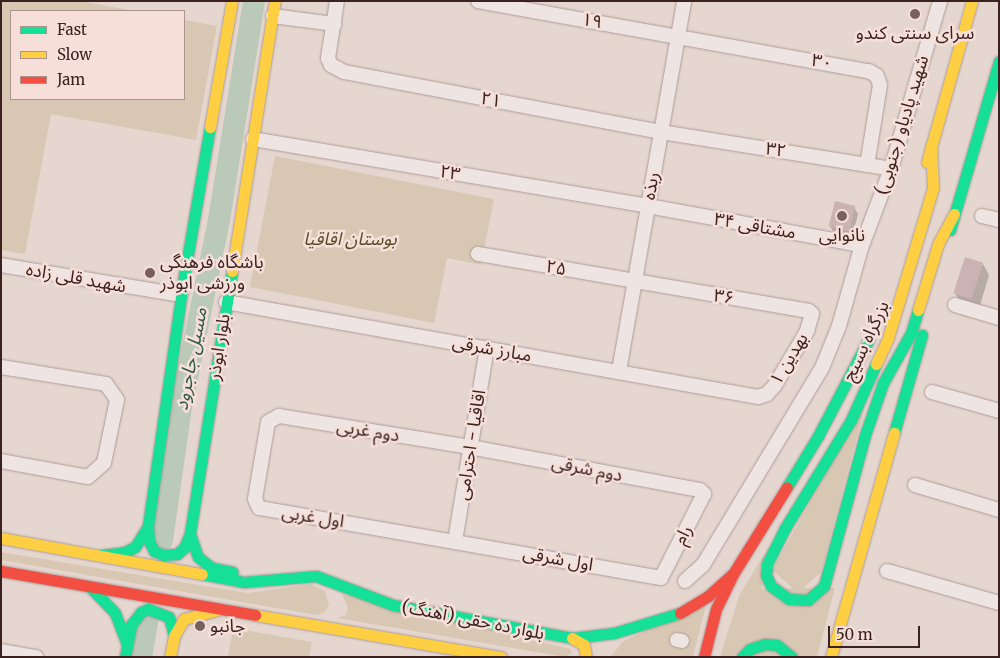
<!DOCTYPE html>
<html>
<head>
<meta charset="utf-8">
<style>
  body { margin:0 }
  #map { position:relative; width:1000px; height:658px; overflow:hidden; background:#e6d6d0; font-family:Merriweather,"Noto Sans Arabic",serif }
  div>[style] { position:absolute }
  .green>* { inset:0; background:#d8c8b3 }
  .shadow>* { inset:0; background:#0003 }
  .river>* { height:22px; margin:-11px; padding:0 11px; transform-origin:11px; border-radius:11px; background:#bbc9b9 }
  .building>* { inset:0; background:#cab3b2; transform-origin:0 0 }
  .roads { filter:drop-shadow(0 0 1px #ac9c99) drop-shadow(0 0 1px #ac9c99) }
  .street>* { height:14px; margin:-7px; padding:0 7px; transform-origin:7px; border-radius:7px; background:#eee5e2 }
  .fast>* { height:11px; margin:-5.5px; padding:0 5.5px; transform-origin:5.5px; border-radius:5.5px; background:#16e098 }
  .slow>* { height:11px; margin:-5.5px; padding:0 5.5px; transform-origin:5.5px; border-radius:5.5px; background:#ffcf43 }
  .jam>* { height:11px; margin:-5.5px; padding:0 5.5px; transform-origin:5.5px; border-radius:5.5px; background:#f24e42 }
  .dots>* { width:14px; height:14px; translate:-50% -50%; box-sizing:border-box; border:2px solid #f6dfd8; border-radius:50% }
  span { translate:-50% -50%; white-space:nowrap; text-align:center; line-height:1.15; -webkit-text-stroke:5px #f6dfd8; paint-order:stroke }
  .street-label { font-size:18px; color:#3b2120 }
  .poi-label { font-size:18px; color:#3b2120 }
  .left { translate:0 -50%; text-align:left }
  .park-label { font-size:18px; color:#574d27; font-style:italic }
  .water-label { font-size:19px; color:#305b44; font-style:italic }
  .frame { position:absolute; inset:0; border:2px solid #3b2120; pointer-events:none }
  .legend { position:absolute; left:10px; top:10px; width:175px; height:90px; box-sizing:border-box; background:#f6dfd8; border:1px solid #ab938e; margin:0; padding:6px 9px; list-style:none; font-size:15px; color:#3b2120 }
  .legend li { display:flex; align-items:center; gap:10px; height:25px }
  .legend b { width:25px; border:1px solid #ab938e }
  .scale { position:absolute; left:828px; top:626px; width:92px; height:22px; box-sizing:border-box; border:2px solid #3b2120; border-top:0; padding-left:6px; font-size:15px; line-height:18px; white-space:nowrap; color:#3b2120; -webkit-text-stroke:4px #f6dfd8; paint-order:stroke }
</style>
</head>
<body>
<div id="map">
  <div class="green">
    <div style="clip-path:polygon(1px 1px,80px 1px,135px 11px,11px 11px,11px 99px,184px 99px,184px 20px,217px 26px,196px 140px,51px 114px,25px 254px,1px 250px)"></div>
    <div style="clip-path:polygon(275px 156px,494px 199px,481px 265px,447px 258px,434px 323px,250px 287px)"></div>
    <div style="clip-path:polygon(867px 399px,821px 572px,798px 593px,772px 570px)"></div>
    <div style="clip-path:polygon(768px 548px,762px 589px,835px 588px,817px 657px,720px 657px,739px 596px)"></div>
    <div style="clip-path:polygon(1px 552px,248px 593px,310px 584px,325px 591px,329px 605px,325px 612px,316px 615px,1px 560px)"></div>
    <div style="clip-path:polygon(342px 594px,570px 649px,572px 653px,565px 657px,337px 618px,346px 615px,348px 608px)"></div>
    <div style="clip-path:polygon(707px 602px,693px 657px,611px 657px,622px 642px)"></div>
    <div style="clip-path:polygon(233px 628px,312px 642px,309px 657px,228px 657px)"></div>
  </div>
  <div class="shadow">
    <div style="clip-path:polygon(854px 207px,858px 214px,852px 238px,834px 233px,830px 226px)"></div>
    <div style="clip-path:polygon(983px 264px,989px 275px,979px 309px,961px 304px,955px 293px)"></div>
  </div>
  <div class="river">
    <div style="left:162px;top:540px;width:134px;rotate:-81.9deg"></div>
    <div style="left:181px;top:407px;width:191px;rotate:-78.5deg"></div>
    <div style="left:219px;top:220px;width:222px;rotate:-80.9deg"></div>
    <div style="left:141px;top:657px;width:41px;rotate:-80.1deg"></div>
  </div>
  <div class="building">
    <div style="left:835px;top:201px;width:21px;height:26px;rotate:14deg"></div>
    <div style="left:965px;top:257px;width:19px;height:38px;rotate:18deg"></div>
  </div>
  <div class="roads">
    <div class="street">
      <div style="left:337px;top:1px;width:58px;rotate:99deg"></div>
      <div style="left:328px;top:58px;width:8px;rotate:67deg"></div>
      <div style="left:331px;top:65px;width:15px;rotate:28deg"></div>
      <div style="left:344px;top:72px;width:323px;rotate:10.7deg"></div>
      <div style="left:661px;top:132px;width:233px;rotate:9.1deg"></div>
      <div style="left:478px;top:1px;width:397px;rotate:10.2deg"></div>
      <div style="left:869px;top:71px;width:9px;rotate:32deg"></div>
      <div style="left:877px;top:76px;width:9px;rotate:72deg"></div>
      <div style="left:880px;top:85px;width:81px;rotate:99.2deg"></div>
      <div style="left:273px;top:16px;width:62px;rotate:7.5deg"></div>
      <div style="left:253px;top:139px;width:401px;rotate:9.6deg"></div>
      <div style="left:648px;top:206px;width:210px;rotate:10.4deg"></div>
      <div style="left:855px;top:244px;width:7px;rotate:34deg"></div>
      <div style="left:982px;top:216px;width:17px;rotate:13deg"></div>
      <div style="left:1px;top:265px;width:182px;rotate:9.5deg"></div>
      <div style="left:226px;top:302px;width:540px;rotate:10.12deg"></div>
      <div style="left:758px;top:397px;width:9px;rotate:-18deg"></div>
      <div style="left:767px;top:394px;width:12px;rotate:-48deg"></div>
      <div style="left:775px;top:385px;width:63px;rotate:-59.3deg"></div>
      <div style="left:807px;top:331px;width:18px;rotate:-74deg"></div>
      <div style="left:812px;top:314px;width:4px;rotate:-135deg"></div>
      <div style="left:809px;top:311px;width:336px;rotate:-170.2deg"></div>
      <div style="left:955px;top:305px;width:46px;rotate:16.5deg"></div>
      <div style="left:1px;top:367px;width:106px;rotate:9.2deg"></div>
      <div style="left:106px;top:384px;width:19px;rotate:55deg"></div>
      <div style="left:117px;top:400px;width:64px;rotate:101.7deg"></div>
      <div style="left:104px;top:463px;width:21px;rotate:139deg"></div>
      <div style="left:88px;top:477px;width:88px;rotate:-169.6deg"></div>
      <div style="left:619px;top:371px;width:376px;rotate:-80deg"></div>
      <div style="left:932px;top:392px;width:70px;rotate:15.8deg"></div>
      <div style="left:279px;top:416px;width:193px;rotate:9.2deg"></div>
      <div style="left:470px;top:447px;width:234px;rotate:10.6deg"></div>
      <div style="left:700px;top:490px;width:6px;rotate:45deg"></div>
      <div style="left:704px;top:494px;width:94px;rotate:117.1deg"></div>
      <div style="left:661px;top:578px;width:408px;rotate:-170.1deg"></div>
      <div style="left:259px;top:508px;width:10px;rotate:-114deg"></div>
      <div style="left:255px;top:499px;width:78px;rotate:-80.4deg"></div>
      <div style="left:268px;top:422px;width:13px;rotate:-29deg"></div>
      <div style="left:915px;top:485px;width:88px;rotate:16.6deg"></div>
      <div style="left:455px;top:541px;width:196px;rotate:-80.6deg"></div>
      <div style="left:887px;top:571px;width:116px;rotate:15.9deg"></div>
      <div style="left:685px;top:581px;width:24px;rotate:-42deg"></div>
      <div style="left:703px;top:565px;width:230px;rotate:-58.9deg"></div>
      <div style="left:822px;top:368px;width:45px;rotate:-68deg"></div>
      <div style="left:839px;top:326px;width:81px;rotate:-74.2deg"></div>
      <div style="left:861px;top:248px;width:85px;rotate:-69.2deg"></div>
      <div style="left:891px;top:169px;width:175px;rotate:-73.7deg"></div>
      <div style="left:677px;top:640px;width:5px;rotate:11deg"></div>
      <div style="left:1px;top:651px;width:36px;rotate:10deg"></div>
    </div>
    <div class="fast">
      <div style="left:950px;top:230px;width:176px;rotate:-73.8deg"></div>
      <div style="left:232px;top:271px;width:266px;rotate:99.1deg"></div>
      <div style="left:190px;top:534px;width:24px;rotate:71deg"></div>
      <div style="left:198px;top:557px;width:18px;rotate:38deg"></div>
      <div style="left:212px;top:568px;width:21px;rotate:11deg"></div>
      <div style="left:876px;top:364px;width:61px;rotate:114.1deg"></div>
      <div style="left:851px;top:420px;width:127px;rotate:121.4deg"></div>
      <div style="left:785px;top:528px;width:40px;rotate:116.6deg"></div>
      <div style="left:767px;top:564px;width:11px;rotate:95deg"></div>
      <div style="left:766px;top:575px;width:12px;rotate:66deg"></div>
      <div style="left:771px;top:586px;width:22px;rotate:36deg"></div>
      <div style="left:789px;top:599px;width:19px;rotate:3deg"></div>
      <div style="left:808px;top:600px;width:21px;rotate:-41deg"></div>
      <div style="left:824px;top:586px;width:156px;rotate:-74.8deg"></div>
      <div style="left:865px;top:435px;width:55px;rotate:-70.9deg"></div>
      <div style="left:883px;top:383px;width:57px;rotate:-60.8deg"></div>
      <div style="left:911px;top:333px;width:24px;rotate:-73deg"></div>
      <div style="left:894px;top:433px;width:102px;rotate:-74.1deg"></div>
      <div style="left:787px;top:487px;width:60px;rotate:-58.7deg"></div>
      <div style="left:818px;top:436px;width:110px;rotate:-62.3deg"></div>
      <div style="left:148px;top:526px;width:15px;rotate:86deg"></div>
      <div style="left:149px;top:541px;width:11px;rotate:63deg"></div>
      <div style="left:154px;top:551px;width:11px;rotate:22deg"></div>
      <div style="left:164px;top:555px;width:13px;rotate:-4deg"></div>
      <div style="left:177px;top:554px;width:9px;rotate:-41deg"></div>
      <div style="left:184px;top:548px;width:15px;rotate:-67deg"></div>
      <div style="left:102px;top:555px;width:23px;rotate:-7deg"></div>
      <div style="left:125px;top:552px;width:11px;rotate:-27deg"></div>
      <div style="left:135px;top:547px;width:25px;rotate:-58deg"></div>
      <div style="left:148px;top:526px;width:252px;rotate:-81.8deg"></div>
      <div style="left:184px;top:277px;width:152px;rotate:-80.2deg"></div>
      <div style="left:202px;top:574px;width:43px;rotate:10.8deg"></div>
      <div style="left:244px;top:582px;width:72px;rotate:-4.8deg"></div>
      <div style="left:316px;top:576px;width:82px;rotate:20.6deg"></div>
      <div style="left:393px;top:605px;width:182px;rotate:10.4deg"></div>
      <div style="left:572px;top:638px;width:42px;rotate:-6.8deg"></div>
      <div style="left:614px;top:633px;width:69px;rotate:-16.9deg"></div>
      <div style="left:90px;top:587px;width:36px;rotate:46deg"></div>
      <div style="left:115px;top:613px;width:34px;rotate:69deg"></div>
      <div style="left:125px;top:657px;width:33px;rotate:-79deg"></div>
      <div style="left:131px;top:625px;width:16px;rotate:-52deg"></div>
      <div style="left:141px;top:612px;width:8px;rotate:-23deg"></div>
      <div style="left:148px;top:609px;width:22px;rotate:21deg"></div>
      <div style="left:169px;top:617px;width:20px;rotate:75deg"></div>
      <div style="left:742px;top:657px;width:11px;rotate:-45deg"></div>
      <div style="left:750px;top:649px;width:16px;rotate:-18deg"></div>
      <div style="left:765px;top:644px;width:12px;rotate:5deg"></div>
      <div style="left:777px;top:645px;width:19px;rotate:39deg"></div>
    </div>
    <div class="slow">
      <div style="left:210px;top:127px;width:128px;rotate:-80.1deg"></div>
      <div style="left:927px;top:162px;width:167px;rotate:-74.4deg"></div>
      <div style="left:232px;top:271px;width:273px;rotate:-81deg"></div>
      <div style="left:918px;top:310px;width:69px;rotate:-73.1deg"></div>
      <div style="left:938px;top:244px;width:34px;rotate:-62deg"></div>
      <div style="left:876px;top:364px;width:29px;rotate:-65deg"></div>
      <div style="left:888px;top:338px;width:157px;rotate:-73.3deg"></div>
      <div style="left:933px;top:188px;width:42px;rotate:-92.7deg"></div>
      <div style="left:1px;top:538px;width:204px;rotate:10.2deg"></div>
      <div style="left:255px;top:615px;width:250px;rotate:9.7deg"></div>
      <div style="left:572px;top:638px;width:14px;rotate:30deg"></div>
      <div style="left:584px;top:645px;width:12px;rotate:81deg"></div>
      <div style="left:170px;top:657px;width:21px;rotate:-79deg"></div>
      <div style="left:174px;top:636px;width:20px;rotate:-60deg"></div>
      <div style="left:184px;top:619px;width:34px;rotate:-15deg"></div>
      <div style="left:831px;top:657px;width:233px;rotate:-74.3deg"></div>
    </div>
    <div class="jam">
      <div style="left:1px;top:571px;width:258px;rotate:9.8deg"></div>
      <div style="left:680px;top:613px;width:33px;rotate:-31deg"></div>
      <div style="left:708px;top:596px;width:31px;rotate:-42deg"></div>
      <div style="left:704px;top:657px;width:49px;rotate:-76deg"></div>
      <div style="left:716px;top:609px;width:39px;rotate:-64deg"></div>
      <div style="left:733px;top:574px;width:102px;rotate:-58.2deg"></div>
    </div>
  </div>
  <div class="dots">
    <div style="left:915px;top:14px;background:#77605e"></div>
    <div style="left:842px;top:216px;background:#77605e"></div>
    <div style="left:150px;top:273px;background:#77605e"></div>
    <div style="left:200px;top:626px;background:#77605e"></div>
  </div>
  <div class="street-label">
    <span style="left:592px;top:21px;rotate:10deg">۱۹</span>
    <span style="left:822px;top:62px;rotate:11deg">۳۰</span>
    <span style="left:491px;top:100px;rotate:11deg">۲۱</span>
    <span style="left:902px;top:125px;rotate:-73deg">شهید پادیاو (جنوبی)</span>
    <span style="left:776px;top:150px;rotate:9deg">۳۲</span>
    <span style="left:450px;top:173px;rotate:10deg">۲۳</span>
    <span style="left:651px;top:186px;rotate:-80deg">ربذه</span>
    <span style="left:755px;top:226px;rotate:10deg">۳۴ مشتاقی</span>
    <span style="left:556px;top:268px;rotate:10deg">۲۵</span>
    <span style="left:76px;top:278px;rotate:10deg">شهید قلی زاده</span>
    <span style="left:724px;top:297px;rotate:9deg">۳۶</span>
    <span style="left:866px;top:341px;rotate:-65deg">بزرگراه بسیج</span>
    <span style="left:219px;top:347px;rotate:-81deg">بلوار ابوذر</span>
    <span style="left:492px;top:349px;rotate:10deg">مبارز شرقی</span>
    <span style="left:789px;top:359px;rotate:-59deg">بهدین ۱</span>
    <span style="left:368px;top:431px;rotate:9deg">دوم غربی</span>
    <span style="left:471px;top:445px;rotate:-81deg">اقاقیا - احترامی</span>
    <span style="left:587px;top:469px;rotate:11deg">دوم شرقی</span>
    <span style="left:313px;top:517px;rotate:9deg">اول غربی</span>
    <span style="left:683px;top:535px;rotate:-63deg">رام</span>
    <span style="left:558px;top:559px;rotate:10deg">اول شرقی</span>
    <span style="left:473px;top:620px;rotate:11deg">بلوار ده حقی (آهنگ)</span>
  </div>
  <div class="poi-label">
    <span style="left:915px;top:33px">سرای سنتی کندو</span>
    <span style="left:842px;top:235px">نانوایی</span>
    <span class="left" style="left:160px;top:273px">باشگاه فرهنگی<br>ورزشی ابوذر</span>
    <span class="left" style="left:210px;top:626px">جانبو</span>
  </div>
  <div class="park-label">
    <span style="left:350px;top:239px">بوستان اقاقیا</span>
  </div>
  <div class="water-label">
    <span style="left:191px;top:359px;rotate:-79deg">مسیل جاجرود</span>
  </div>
  <div class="frame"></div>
  <ul class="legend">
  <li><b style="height:6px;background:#16e098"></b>Fast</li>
  <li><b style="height:6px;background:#ffcf43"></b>Slow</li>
  <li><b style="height:6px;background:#f24e42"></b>Jam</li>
  </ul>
  <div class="scale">50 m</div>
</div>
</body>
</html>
